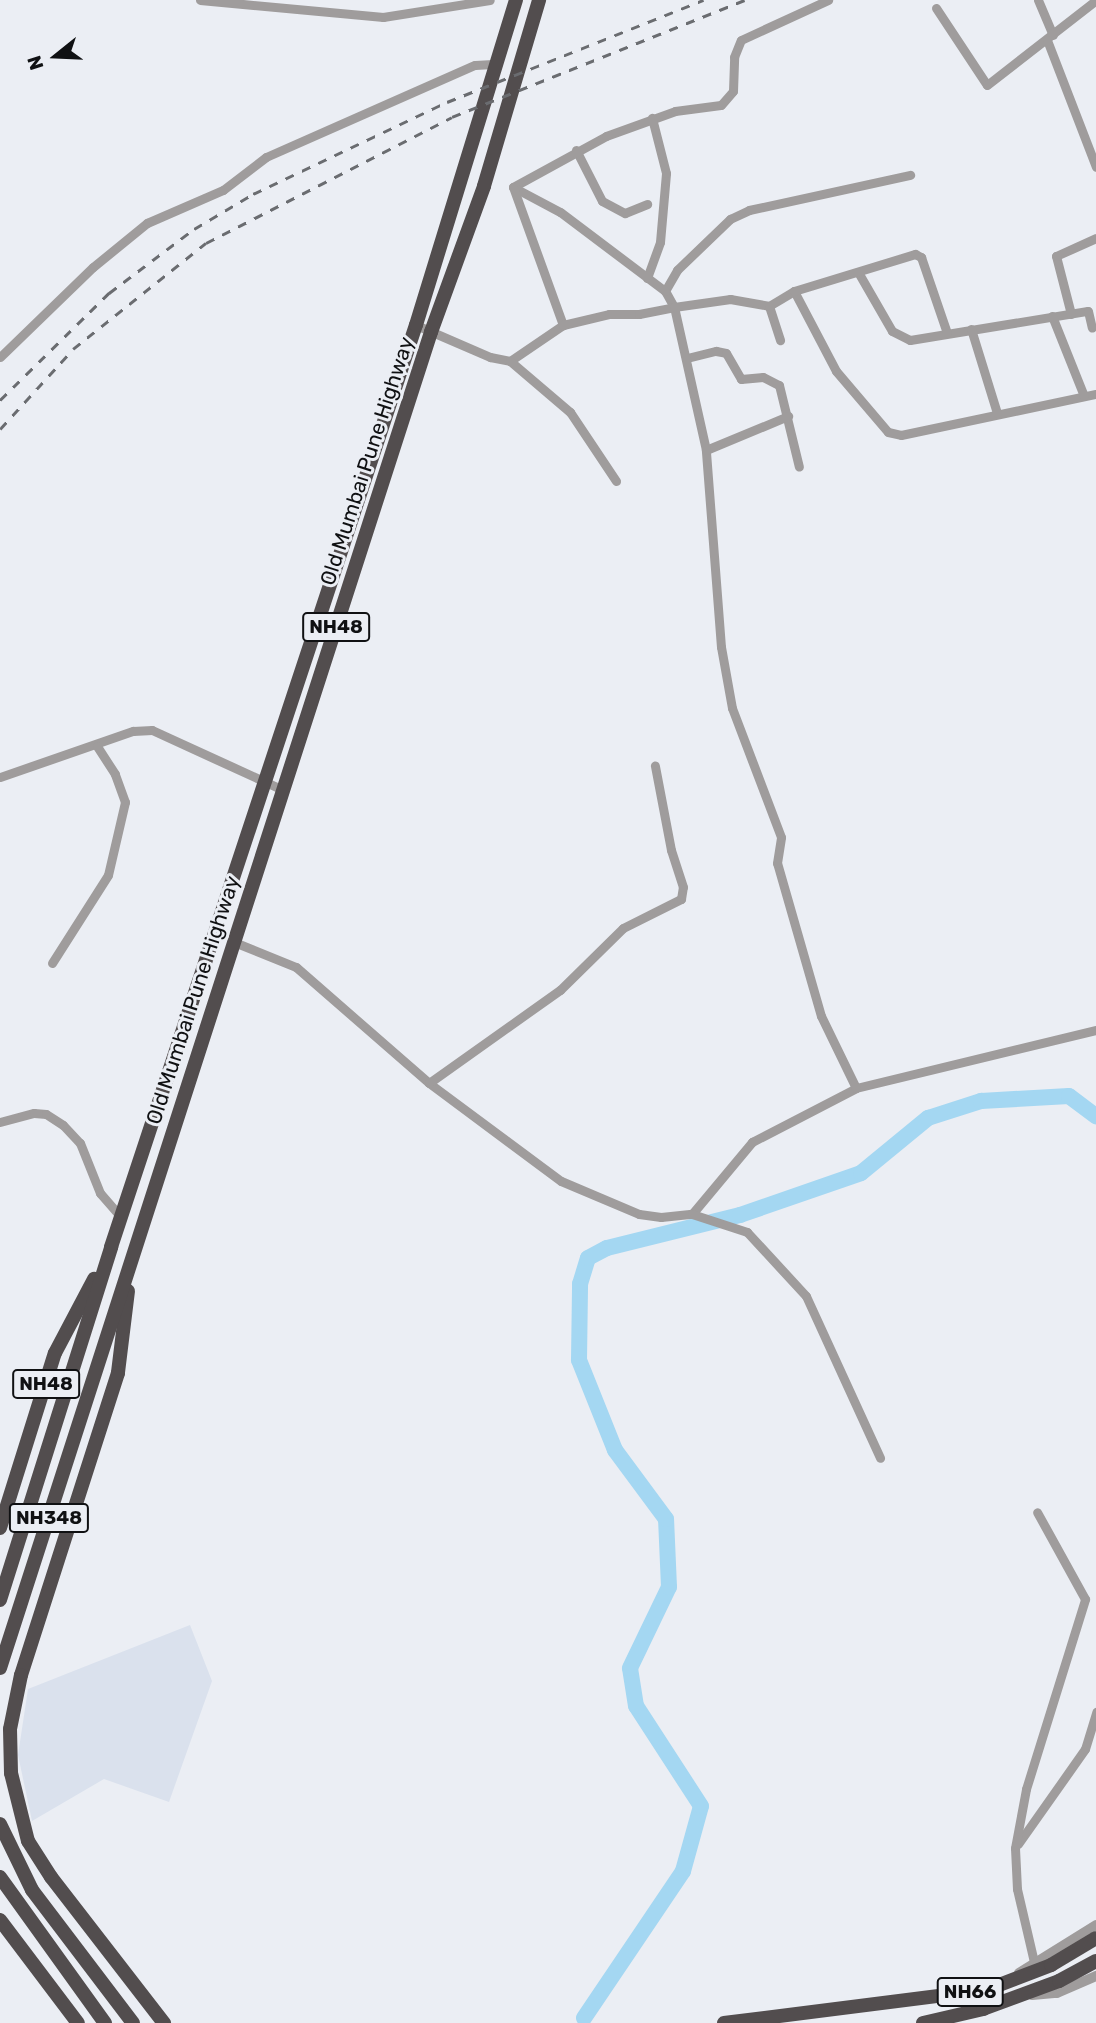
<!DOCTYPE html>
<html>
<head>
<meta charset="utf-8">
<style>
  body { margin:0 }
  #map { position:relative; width:1096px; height:2023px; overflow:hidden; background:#ebeef4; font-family:Rubik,sans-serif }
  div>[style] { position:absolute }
  .built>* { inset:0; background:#dae1ed }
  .river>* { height:16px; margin:-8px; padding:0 8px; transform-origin:8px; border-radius:8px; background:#a4d7f2 }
  .minor>* { height:9px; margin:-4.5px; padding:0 4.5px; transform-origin:4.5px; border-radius:4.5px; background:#9f9c9c }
  .tertiary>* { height:10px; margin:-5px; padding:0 5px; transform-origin:5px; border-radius:5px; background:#9f9c9c }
  .trunk>* { height:14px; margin:-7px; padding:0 7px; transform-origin:7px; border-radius:7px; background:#524d4e }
  .rail>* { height:2.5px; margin-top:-1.25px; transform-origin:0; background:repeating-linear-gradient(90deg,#6a6c70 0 9px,transparent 0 18px) }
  span { translate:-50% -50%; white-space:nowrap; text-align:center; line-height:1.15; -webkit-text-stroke:6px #ebeef4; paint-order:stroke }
  .shield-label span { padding:2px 5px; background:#ebeef4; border:2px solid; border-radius:5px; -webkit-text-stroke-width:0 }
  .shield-label { font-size:19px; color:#101113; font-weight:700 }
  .street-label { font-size:21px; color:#101113 }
  .north { position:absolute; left:21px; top:21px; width:70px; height:70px; -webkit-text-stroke:5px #ebeef4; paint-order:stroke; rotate:252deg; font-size:19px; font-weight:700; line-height:28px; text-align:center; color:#101113 }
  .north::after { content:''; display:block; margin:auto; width:24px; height:32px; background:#101113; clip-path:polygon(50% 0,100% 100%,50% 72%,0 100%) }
</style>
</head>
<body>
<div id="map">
  <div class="built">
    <div style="clip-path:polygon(190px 1625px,212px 1681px,169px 1802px,104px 1779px,32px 1821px,18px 1755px,28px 1689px)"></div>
  </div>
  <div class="river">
    <div style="left:584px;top:2018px;width:177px;rotate:-56deg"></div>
    <div style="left:683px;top:1871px;width:67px;rotate:-74.5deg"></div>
    <div style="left:701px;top:1806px;width:119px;rotate:-123deg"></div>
    <div style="left:636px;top:1706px;width:38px;rotate:-99deg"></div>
    <div style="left:630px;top:1668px;width:90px;rotate:-64.3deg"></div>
    <div style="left:669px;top:1587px;width:68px;rotate:-92.5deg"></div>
    <div style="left:666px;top:1519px;width:86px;rotate:-126.5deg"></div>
    <div style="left:615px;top:1450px;width:97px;rotate:-111.8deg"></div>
    <div style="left:579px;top:1360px;width:76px;rotate:-89.2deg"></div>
    <div style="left:580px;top:1284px;width:27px;rotate:-73deg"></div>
    <div style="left:588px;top:1258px;width:21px;rotate:-28deg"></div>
    <div style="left:607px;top:1248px;width:137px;rotate:-13.9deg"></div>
    <div style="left:740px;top:1215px;width:128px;rotate:-19.1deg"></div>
    <div style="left:861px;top:1173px;width:87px;rotate:-39.4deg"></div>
    <div style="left:928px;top:1118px;width:56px;rotate:-17.8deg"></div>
    <div style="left:981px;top:1101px;width:88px;rotate:-3.3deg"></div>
    <div style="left:1069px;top:1096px;width:34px;rotate:37deg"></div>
  </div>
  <div class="minor">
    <div style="left:200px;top:0;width:184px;rotate:5.3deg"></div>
    <div style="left:383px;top:17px;width:108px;rotate:-9deg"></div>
    <div style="left:1038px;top:0;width:38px;rotate:67deg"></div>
    <div style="left:936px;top:8px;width:92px;rotate:56.5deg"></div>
    <div style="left:987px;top:85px;width:138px;rotate:-37.9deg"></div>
    <div style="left:1047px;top:40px;width:136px;rotate:68.9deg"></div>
    <div style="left:576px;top:150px;width:57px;rotate:63deg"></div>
    <div style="left:602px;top:201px;width:26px;rotate:28deg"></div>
    <div style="left:625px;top:213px;width:24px;rotate:-22deg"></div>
    <div style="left:513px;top:187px;width:106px;rotate:-28.7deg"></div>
    <div style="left:606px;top:136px;width:73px;rotate:-19.9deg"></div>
    <div style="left:675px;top:111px;width:46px;rotate:-7.4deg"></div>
    <div style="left:721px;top:105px;width:18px;rotate:-49deg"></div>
    <div style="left:733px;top:91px;width:34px;rotate:-88deg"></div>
    <div style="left:734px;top:57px;width:18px;rotate:-68deg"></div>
    <div style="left:741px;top:40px;width:96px;rotate:-24.7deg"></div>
    <div style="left:858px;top:272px;width:68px;rotate:60deg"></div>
    <div style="left:892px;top:331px;width:20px;rotate:27deg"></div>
    <div style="left:910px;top:340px;width:180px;rotate:-9.3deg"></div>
    <div style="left:1088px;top:311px;width:17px;rotate:77deg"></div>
    <div style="left:647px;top:278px;width:38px;rotate:-70deg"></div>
    <div style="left:660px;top:242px;width:69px;rotate:-85deg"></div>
    <div style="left:666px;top:173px;width:57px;rotate:-104.3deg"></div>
    <div style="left:665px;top:291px;width:24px;rotate:-60deg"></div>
    <div style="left:677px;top:270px;width:74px;rotate:-43.9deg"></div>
    <div style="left:730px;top:219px;width:21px;rotate:-25deg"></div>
    <div style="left:749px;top:210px;width:165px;rotate:-12.3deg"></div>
    <div style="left:794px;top:291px;width:90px;rotate:62.3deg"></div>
    <div style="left:836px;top:371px;width:80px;rotate:49.6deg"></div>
    <div style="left:888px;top:432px;width:13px;rotate:13deg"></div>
    <div style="left:901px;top:435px;width:199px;rotate:-11.9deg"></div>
    <div style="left:769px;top:306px;width:36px;rotate:72deg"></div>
    <div style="left:1071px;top:314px;width:60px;rotate:-104.5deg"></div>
    <div style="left:1056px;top:256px;width:44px;rotate:-24.2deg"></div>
    <div style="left:1052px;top:316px;width:86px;rotate:68.2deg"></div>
    <div style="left:416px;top:325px;width:81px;rotate:23.4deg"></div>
    <div style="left:490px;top:357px;width:20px;rotate:11deg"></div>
    <div style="left:510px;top:361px;width:64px;rotate:-34.2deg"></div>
    <div style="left:971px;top:329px;width:88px;rotate:72.8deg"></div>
    <div style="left:0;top:357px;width:129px;rotate:-44.1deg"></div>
    <div style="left:93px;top:267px;width:70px;rotate:-39.2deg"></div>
    <div style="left:147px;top:223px;width:83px;rotate:-23.5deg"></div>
    <div style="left:223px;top:190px;width:54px;rotate:-37.5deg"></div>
    <div style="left:266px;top:157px;width:228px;rotate:-23.8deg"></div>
    <div style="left:475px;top:65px;width:22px;rotate:-3deg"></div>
    <div style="left:687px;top:358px;width:30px;rotate:-14deg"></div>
    <div style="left:716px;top:351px;width:10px;rotate:11deg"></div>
    <div style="left:726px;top:353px;width:30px;rotate:60deg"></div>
    <div style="left:741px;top:379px;width:22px;rotate:-5deg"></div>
    <div style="left:763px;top:377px;width:18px;rotate:27deg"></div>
    <div style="left:779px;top:385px;width:84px;rotate:76.3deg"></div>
    <div style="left:510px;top:361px;width:79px;rotate:40.4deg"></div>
    <div style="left:570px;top:412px;width:83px;rotate:56.3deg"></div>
    <div style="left:706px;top:450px;width:89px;rotate:-22.5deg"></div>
    <div style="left:0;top:777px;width:141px;rotate:-19.1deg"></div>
    <div style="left:133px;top:731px;width:19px;rotate:-3deg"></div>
    <div style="left:152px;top:730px;width:144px;rotate:24.6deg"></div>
    <div style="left:234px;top:942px;width:67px;rotate:22deg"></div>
    <div style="left:296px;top:967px;width:176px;rotate:41.1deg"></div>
    <div style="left:429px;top:1083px;width:164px;rotate:36.6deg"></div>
    <div style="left:561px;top:1181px;width:85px;rotate:22.9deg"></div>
    <div style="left:639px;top:1214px;width:22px;rotate:8deg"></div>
    <div style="left:661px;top:1217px;width:31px;rotate:-6deg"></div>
    <div style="left:692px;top:1214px;width:94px;rotate:-50.2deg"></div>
    <div style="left:752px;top:1142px;width:117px;rotate:-27.4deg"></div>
    <div style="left:856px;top:1088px;width:247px;rotate:-13.6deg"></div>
    <div style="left:52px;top:963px;width:104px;rotate:-57.5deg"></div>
    <div style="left:108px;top:875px;width:75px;rotate:-76.9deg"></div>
    <div style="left:125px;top:802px;width:30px;rotate:-110deg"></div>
    <div style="left:115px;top:774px;width:33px;rotate:-123deg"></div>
    <div style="left:429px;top:1083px;width:161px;rotate:-35.4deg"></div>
    <div style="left:560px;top:990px;width:88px;rotate:-44.5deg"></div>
    <div style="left:623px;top:928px;width:65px;rotate:-26.6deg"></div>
    <div style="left:681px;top:899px;width:12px;rotate:-81deg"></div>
    <div style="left:683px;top:887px;width:39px;rotate:-108deg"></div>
    <div style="left:671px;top:850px;width:86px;rotate:-100.8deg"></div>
    <div style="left:856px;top:1088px;width:80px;rotate:-115.9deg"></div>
    <div style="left:821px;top:1016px;width:159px;rotate:-106deg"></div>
    <div style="left:777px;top:863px;width:26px;rotate:-81deg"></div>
    <div style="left:781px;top:837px;width:138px;rotate:-110.8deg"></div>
    <div style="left:732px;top:708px;width:62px;rotate:-100.2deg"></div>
    <div style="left:721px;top:647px;width:198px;rotate:-94.4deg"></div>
    <div style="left:706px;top:450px;width:147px;rotate:-102.6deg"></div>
    <div style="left:674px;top:307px;width:18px;rotate:-119deg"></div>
    <div style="left:665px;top:291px;width:131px;rotate:-143deg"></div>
    <div style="left:560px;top:212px;width:53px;rotate:-152deg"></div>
    <div style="left:513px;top:187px;width:147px;rotate:70.1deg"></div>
    <div style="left:563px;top:325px;width:47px;rotate:-13.4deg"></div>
    <div style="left:609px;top:314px;width:30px"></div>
    <div style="left:639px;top:314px;width:36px;rotate:-11deg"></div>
    <div style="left:674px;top:307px;width:57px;rotate:-8.1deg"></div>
    <div style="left:730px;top:299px;width:40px;rotate:10deg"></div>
    <div style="left:769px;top:306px;width:29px;rotate:-31deg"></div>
    <div style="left:794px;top:291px;width:127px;rotate:-17deg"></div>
    <div style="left:915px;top:254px;width:7px;rotate:27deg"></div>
    <div style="left:921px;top:257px;width:80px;rotate:71.1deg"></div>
    <div style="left:0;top:1122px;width:35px;rotate:-15deg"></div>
    <div style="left:34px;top:1113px;width:12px;rotate:5deg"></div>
    <div style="left:46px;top:1114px;width:20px;rotate:33deg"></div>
    <div style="left:63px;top:1125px;width:25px;rotate:47deg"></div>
    <div style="left:80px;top:1143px;width:54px;rotate:68.2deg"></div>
    <div style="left:100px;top:1193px;width:32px;rotate:49deg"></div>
    <div style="left:692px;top:1214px;width:58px;rotate:18.1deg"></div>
    <div style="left:747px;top:1232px;width:87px;rotate:47.3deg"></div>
    <div style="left:806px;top:1296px;width:178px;rotate:65.4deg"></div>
    <div style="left:1018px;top:1844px;width:116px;rotate:-54.8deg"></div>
    <div style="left:1085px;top:1749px;width:39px;rotate:-73deg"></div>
    <div style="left:1034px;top:1962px;width:75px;rotate:-103.1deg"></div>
    <div style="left:1017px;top:1889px;width:41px;rotate:-92.8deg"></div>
    <div style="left:1015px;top:1848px;width:60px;rotate:-79.4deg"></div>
    <div style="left:1026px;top:1789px;width:199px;rotate:-72.7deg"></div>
    <div style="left:1085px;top:1599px;width:99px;rotate:-118.9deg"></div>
  </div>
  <div class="tertiary">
    <div style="left:1019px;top:1973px;width:91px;rotate:-31.9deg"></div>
    <div style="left:1032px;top:1995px;width:25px;rotate:-5deg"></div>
    <div style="left:1057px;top:1993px;width:43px;rotate:-23.6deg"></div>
  </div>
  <div class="trunk">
    <div style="left:128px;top:1291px;width:83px;rotate:97deg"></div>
    <div style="left:118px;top:1373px;width:317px;rotate:107.8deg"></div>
    <div style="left:21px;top:1675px;width:55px;rotate:101.5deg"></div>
    <div style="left:10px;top:1729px;width:44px;rotate:88.7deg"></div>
    <div style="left:11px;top:1773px;width:70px;rotate:76deg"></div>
    <div style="left:28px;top:1841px;width:43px;rotate:57.4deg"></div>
    <div style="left:51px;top:1877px;width:185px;rotate:52.3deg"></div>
    <div style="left:0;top:1528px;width:183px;rotate:-72.6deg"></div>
    <div style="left:55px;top:1353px;width:84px;rotate:-62.2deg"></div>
    <div style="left:0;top:1600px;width:370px;rotate:-72.5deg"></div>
    <div style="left:111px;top:1247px;width:971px;rotate:-71.7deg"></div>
    <div style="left:416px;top:325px;width:340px;rotate:-72.9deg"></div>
    <div style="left:0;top:1668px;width:1404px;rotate:-72.12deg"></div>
    <div style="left:431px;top:332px;width:155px;rotate:-70deg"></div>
    <div style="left:484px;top:186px;width:194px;rotate:-73.5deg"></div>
    <div style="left:0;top:1824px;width:73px;rotate:64.1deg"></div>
    <div style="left:32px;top:1890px;width:167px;rotate:52.8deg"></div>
    <div style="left:0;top:1877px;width:180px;rotate:54.3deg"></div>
    <div style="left:0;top:1920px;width:129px;rotate:52.9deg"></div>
    <div style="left:724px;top:2023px;width:264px;rotate:-7.2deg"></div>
    <div style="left:986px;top:1990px;width:70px;rotate:-21deg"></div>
    <div style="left:1051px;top:1965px;width:52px;rotate:-31deg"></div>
    <div style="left:923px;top:2023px;width:62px;rotate:-13.1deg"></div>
    <div style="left:983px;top:2009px;width:81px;rotate:-20.2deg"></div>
    <div style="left:1059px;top:1981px;width:42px;rotate:-28.4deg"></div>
  </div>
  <div class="rail">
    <div style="left:0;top:400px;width:153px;rotate:-44.5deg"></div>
    <div style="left:109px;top:293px;width:106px;rotate:-37deg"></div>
    <div style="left:194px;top:229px;width:69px;rotate:-30.7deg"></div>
    <div style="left:253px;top:194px;width:215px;rotate:-25.4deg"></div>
    <div style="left:447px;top:102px;width:276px;rotate:-21.7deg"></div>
    <div style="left:0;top:429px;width:108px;rotate:-47.6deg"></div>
    <div style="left:73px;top:349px;width:170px;rotate:-38.6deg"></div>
    <div style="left:206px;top:243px;width:276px;rotate:-27.1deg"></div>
    <div style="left:452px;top:117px;width:315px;rotate:-21.8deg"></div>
  </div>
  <div class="shield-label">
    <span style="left:336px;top:627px">NH48</span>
    <span style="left:46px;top:1384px">NH48</span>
    <span style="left:49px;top:1518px">NH348</span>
    <span style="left:970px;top:1992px">NH66</span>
  </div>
  <div class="street-label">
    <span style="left:367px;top:461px;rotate:-72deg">Old Mumbai Pune Highway</span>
    <span style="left:193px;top:1000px;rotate:-72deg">Old Mumbai Pune Highway</span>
  </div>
  <div class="north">N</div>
</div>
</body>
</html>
